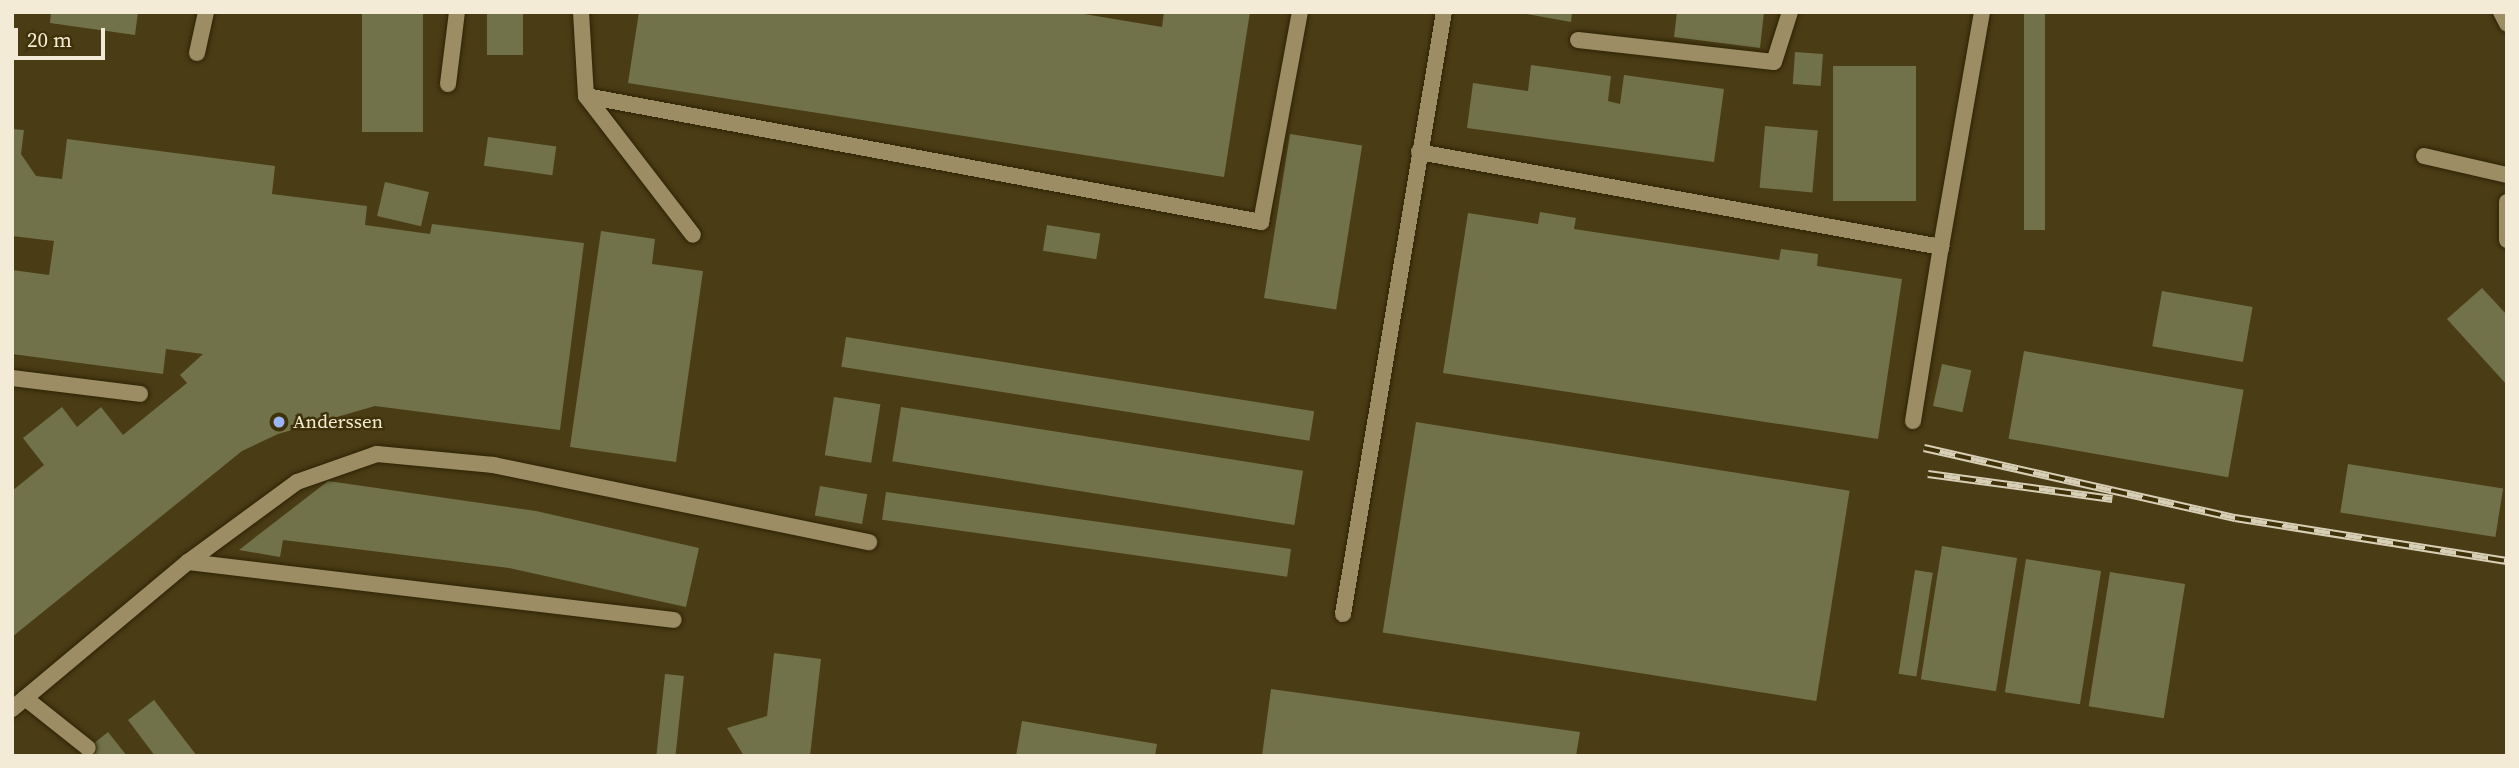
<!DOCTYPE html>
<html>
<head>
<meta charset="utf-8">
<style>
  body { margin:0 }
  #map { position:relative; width:2519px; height:768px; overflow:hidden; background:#4a3c15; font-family:"Source Serif 4",serif }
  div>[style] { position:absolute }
  .building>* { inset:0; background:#717249; transform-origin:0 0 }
  .roads { filter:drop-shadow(0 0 2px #2d2305) drop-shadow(0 0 2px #2d2305) }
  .service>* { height:16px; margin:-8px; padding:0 8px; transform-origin:8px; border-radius:8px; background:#9d8d65 }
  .rail>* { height:8px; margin-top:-4px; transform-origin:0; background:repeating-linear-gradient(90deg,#3f3208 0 16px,#d8cfb7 0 32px); box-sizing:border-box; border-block:2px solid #d8cfb7 }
  .dots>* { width:19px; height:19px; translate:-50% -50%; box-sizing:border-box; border:4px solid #3f3208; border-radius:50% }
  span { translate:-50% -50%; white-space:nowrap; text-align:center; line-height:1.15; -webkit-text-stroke:5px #3f3208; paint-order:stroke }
  .poi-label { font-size:19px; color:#f3ebd6 }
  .left { translate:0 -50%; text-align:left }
  .frame { position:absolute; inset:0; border:14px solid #f3ebd6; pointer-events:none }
  .scale { position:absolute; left:14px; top:28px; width:91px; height:32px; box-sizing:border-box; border:4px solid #f3ebd6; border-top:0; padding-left:9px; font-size:21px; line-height:24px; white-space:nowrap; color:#f3ebd6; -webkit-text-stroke:5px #3f3208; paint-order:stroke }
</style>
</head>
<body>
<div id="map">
  <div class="building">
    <div style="clip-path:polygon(51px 12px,138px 12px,135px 35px,50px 23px)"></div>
    <div style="left:362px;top:12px;width:61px;height:120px"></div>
    <div style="left:487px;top:12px;width:36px;height:43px"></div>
    <div style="clip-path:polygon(639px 12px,1072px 12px,1162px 27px,1164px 12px,1250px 12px,1224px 177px,628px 83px)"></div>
    <div style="clip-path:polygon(1515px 12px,1572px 12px,1571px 22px)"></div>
    <div style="clip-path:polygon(1677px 12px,1764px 12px,1760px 48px,1674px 37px)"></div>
    <div style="left:2024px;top:12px;width:21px;height:218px"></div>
    <div style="left:1795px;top:52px;width:28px;height:32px;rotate:4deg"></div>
    <div style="clip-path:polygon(1531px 65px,1611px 76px,1608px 101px,1620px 104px,1624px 75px,1724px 89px,1714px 162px,1467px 128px,1473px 83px,1528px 91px)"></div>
    <div style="left:1833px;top:66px;width:83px;height:135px"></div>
    <div style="left:1765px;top:126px;width:53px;height:62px;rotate:5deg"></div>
    <div style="clip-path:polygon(12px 129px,24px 130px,21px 154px,36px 176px,62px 179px,67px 139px,275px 166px,272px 194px,367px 206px,365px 225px,430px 234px,432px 224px,584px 243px,560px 430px,375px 406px,278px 434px,242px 451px,12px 637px,12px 491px,44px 465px,23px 438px,62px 407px,77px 427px,101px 407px,123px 435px,187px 383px,180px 375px,203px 354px,166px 349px,163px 374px,12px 354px,12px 270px,49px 275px,54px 241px,12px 236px)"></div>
    <div style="left:1290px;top:134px;width:73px;height:166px;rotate:9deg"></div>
    <div style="left:488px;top:137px;width:69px;height:29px;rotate:8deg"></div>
    <div style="left:385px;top:182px;width:45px;height:35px;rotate:13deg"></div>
    <div style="clip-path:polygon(1540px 212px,1576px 218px,1574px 229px,1779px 260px,1781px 249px,1818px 254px,1817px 266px,1902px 279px,1878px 439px,1443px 373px,1468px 213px,1538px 224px)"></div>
    <div style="left:1047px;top:225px;width:54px;height:26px;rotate:9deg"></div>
    <div style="clip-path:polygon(601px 231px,655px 239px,652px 264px,703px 271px,676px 462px,570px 447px)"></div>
    <div style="clip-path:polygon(2482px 288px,2507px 315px,2507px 385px,2447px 319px)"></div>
    <div style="left:2162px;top:291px;width:92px;height:56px;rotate:10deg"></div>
    <div style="left:846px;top:337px;width:474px;height:30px;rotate:9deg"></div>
    <div style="left:2024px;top:351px;width:223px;height:89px;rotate:10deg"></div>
    <div style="left:1942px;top:364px;width:30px;height:43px;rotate:12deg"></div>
    <div style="left:834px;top:397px;width:47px;height:59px;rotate:9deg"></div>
    <div style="left:901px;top:407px;width:407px;height:55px;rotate:9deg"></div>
    <div style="left:1416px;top:422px;width:439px;height:213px;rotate:9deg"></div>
    <div style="left:2348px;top:464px;width:157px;height:49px;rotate:9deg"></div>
    <div style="clip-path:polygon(328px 481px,536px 511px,699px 548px,686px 607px,509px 568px,283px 540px,280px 557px,239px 550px)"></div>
    <div style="left:820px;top:486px;width:48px;height:30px;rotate:10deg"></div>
    <div style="left:886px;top:492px;width:409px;height:28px;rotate:8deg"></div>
    <div style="left:1942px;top:546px;width:76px;height:135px;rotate:9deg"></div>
    <div style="left:2026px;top:559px;width:76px;height:135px;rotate:9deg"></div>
    <div style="left:1915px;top:570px;width:18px;height:105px;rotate:9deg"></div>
    <div style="left:2110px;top:572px;width:76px;height:136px;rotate:9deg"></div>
    <div style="clip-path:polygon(774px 653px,821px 659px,810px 756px,744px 756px,727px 728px,767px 716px)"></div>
    <div style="left:665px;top:674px;width:19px;height:82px;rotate:6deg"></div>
    <div style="clip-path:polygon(1271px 689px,1580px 732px,1576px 756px,1262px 756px)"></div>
    <div style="clip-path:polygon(154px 700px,197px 756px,155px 756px,128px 720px)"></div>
    <div style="clip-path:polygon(1022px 721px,1157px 744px,1155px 756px,1016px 756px)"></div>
    <div style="clip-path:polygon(108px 732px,127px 756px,78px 756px)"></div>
  </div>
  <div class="roads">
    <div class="service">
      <div style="left:581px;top:12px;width:84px;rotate:86.6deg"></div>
      <div style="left:586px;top:96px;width:175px;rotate:52.4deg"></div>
      <div style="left:2501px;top:12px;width:13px;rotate:63deg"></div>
      <div style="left:1578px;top:40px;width:197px;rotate:6.4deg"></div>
      <div style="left:1774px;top:62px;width:52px;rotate:-72.3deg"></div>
      <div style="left:197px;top:53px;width:42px;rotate:-77.6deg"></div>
      <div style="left:448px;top:84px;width:73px;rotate:-82.9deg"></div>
      <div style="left:586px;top:96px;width:687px;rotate:10.57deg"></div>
      <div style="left:1261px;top:222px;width:214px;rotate:-79.5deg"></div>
      <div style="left:1419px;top:152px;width:531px;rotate:10.31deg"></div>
      <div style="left:1941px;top:247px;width:239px;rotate:-80.1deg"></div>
      <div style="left:2424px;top:156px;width:85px;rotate:12.9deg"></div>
      <div style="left:2507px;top:202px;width:38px;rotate:90deg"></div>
      <div style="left:12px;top:378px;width:129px;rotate:7.1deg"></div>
      <div style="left:1913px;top:421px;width:176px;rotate:-80.9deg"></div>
      <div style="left:188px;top:562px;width:135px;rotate:-36.3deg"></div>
      <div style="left:297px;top:482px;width:85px;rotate:-19.3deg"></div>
      <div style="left:377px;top:454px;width:117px;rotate:5.4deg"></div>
      <div style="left:493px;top:465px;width:384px;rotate:11.6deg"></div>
      <div style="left:1343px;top:614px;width:610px;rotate:-80.48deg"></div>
      <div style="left:25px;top:698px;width:80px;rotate:38.4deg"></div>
      <div style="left:12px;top:709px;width:229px;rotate:-39.9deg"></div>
      <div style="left:188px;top:562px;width:489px;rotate:6.8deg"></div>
    </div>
  </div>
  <div class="rail">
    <div style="left:1924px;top:448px;width:319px;rotate:12.7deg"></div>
    <div style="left:2235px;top:518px;width:275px;rotate:9deg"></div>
    <div style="left:1928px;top:474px;width:186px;rotate:7.7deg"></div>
  </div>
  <div class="dots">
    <div style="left:279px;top:422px;background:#9cb4fd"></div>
  </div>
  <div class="poi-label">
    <span class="left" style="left:293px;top:422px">Anderssen</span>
  </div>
  <div class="frame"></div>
  <div class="scale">20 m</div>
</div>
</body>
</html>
